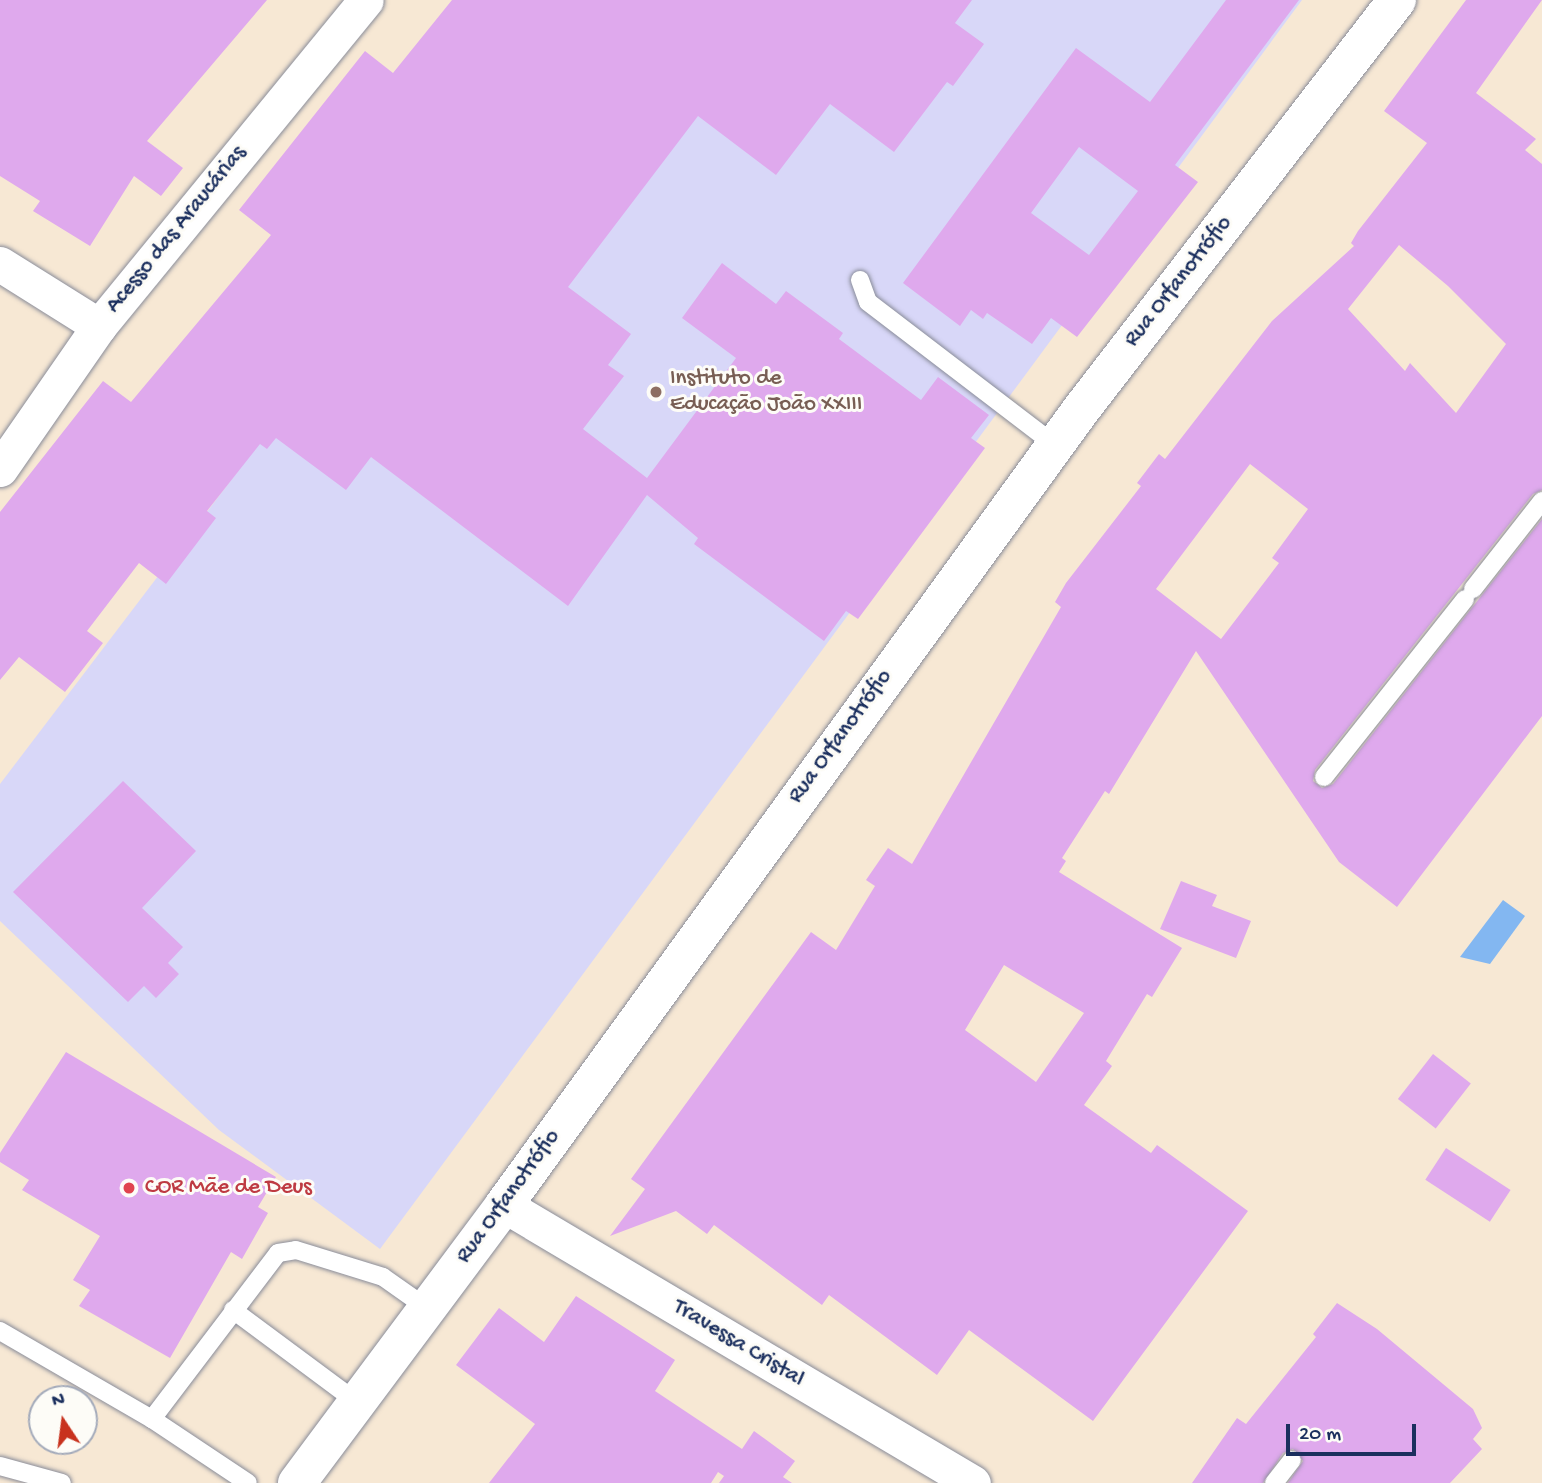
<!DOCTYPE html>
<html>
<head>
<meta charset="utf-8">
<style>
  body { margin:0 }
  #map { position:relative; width:1542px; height:1483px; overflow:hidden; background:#f7e8d4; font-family:"Gochi Hand",sans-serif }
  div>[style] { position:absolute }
  .built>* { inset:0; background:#d8d7f8 }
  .water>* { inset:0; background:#83b7f1 }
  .building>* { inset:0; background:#dfa9ed; transform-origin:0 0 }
  .roads { filter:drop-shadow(0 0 2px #898c99) drop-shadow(0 0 2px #898c99) }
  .lane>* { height:18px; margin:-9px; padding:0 9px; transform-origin:9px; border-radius:9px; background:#fff }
  .street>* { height:35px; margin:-17.5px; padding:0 17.5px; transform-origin:17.5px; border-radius:17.5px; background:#fff }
  .secondary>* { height:38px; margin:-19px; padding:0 19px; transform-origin:19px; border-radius:19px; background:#fff }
  .dots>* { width:19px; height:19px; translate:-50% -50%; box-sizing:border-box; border:4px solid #fdfcf7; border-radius:50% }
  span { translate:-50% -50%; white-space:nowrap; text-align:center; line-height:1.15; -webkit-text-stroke:6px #fdfcf7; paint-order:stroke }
  .street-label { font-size:23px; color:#1b2f5e }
  .education-label { font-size:23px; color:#785e54 }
  .left { translate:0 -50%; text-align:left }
  .health-label { font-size:23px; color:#be3a42 }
  .north { position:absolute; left:28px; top:1385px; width:70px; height:70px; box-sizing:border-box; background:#fdfcf7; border:2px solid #a3aaba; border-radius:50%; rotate:347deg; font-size:19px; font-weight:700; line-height:28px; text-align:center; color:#1b2f5e }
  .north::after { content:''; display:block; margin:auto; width:24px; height:32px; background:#c8321e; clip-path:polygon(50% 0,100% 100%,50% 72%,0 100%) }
  .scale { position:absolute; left:1286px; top:1424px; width:130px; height:32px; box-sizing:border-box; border:4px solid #1b2f5e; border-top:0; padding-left:9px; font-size:21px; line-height:24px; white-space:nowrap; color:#1b2f5e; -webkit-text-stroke:5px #fdfcf7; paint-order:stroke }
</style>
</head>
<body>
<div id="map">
  <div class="built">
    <div style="clip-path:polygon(596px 0,1302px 0,380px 1249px,219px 1130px,0 921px,0 784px)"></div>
  </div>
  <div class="water">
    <div style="clip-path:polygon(1503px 900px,1525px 916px,1490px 964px,1460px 957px)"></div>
  </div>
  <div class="building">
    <div style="clip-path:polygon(0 0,267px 0,147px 141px,183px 168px,161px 196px,134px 176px,90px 246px,33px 211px,40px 201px,0 176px)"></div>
    <div style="clip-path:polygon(452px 0,972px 0,955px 23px,984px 44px,953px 86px,947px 82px,894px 152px,830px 104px,776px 175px,698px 116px,568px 287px,631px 334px,608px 365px,624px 376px,583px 429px,647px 478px,736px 358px,682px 318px,722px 263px,776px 304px,786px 291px,843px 333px,839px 339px,921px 400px,938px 377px,989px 415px,971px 438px,985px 448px,858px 619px,846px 611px,824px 641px,694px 544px,698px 538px,647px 495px,568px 606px,371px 457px,346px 490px,276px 438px,267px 449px,260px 444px,207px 511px,216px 518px,166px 584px,139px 563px,87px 631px,103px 643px,65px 692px,19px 657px,0 680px,0 512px,103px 381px,131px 402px,271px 235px,239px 210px,365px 51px,393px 73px)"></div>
    <div style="clip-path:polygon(evenodd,1226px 0,1299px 0,1175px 165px,1198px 182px,1077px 337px,1051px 318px,1032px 344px,987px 313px,983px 319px,971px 310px,960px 326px,903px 283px,1076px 48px,1150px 102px,1226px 0,1079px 147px,1138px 191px,1089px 255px,1031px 213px,1079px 147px)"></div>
    <div style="clip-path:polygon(evenodd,1466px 0,1542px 0,1476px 93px,1536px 139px,1525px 150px,1542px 164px,1542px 490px,1533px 494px,1315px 770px,1313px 781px,1322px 788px,1333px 784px,1542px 519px,1542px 716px,1397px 907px,1339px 862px,1196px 651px,1109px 794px,1105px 791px,1062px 858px,1066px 861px,1059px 872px,1182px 948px,1152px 997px,1147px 994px,1106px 1061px,1112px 1066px,1084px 1105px,1151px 1153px,1157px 1145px,1248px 1211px,1093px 1421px,969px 1330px,937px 1375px,829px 1295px,822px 1305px,714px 1225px,707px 1234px,676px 1211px,610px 1236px,645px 1189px,631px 1179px,811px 932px,836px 950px,875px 886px,866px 880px,888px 848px,912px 864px,1061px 607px,1055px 602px,1066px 583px,1141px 486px,1137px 483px,1159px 454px,1165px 459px,1272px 321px,1354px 246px,1351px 243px,1358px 231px,1427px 143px,1384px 111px,1466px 0,1399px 245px,1448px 286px,1506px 344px,1456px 413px,1410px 363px,1405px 371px,1348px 309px,1399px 245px,1466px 0,1250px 464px,1308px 509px,1272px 558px,1279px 563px,1221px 639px,1156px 589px,1250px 464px,1466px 0,1004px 965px,1084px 1013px,1036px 1082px,965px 1030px,1004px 965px)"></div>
    <div style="clip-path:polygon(123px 781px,196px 851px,142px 908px,183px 947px,168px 963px,179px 974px,156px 998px,144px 986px,128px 1002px,13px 892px)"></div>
    <div style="clip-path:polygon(1181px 881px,1217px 895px,1212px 906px,1251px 921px,1236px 958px,1160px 929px)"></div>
    <div style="clip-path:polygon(66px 1052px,276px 1177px,258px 1207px,268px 1213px,242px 1259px,231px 1252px,170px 1358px,79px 1306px,90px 1290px,73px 1280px,100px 1236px,22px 1190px,29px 1180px,0 1162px,0 1153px)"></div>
    <div style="left:1433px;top:1054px;width:48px;height:57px;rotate:38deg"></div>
    <div style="left:1446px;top:1148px;width:77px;height:38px;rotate:33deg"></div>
    <div style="clip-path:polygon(576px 1296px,675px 1360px,655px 1391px,742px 1449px,754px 1431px,795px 1461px,783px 1477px,792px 1483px,719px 1483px,724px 1476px,718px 1472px,711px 1483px,489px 1483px,535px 1424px,456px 1365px,499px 1308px,544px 1342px)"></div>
    <div style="clip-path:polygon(1337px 1303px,1377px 1329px,1473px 1409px,1482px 1428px,1473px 1439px,1482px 1449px,1450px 1483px,1288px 1483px,1303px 1461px,1293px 1449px,1283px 1453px,1263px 1483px,1192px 1483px,1237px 1418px,1246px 1424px,1316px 1337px,1313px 1334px)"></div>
  </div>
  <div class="roads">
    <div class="lane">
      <div style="left:860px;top:280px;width:23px;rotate:70deg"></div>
      <div style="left:868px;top:302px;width:235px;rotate:37.4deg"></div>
      <div style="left:1473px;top:589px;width:112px;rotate:-51.9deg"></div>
      <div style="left:1324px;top:777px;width:227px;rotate:-51.6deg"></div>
      <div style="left:233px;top:1310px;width:154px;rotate:36.6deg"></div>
      <div style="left:0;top:1331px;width:176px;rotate:30.1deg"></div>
      <div style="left:152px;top:1419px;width:115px;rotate:33.7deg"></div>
      <div style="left:152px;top:1419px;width:208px;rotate:-52.8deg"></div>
      <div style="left:278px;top:1253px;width:18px;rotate:-9deg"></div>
      <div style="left:296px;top:1250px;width:91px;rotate:17.2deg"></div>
      <div style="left:383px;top:1277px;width:54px;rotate:35.2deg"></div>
      <div style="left:0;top:1466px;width:64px;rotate:15.3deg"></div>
      <div style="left:1274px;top:1483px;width:29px;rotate:-52deg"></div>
    </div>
    <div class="street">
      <div style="left:0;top:264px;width:117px;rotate:32.1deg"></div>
      <div style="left:0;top:469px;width:174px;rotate:-55.3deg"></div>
      <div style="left:99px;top:326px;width:421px;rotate:-50.7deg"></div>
      <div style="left:504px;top:1205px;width:545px;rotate:30.66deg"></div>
    </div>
    <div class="secondary">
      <div style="left:297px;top:1483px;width:347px;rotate:-53.3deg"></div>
      <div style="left:504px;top:1205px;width:981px;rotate:-54.04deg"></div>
      <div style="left:1080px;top:411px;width:519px;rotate:-52.36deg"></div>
    </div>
  </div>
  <div class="dots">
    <div style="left:656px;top:392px;background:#8d6e63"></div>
    <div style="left:129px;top:1188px;background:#e0444e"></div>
  </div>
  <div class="street-label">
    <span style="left:177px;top:230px;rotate:-51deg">Acesso das Araucárias</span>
    <span style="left:1179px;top:282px;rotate:-52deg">Rua Orfanotrófio</span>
    <span style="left:841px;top:737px;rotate:-54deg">Rua Orfanotrófio</span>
    <span style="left:509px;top:1197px;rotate:-54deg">Rua Orfanotrófio</span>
    <span style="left:738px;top:1344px;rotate:31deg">Travessa Cristal</span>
  </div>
  <div class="education-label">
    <span class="left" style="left:670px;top:392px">Instituto de<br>Educação João XXIII</span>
  </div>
  <div class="health-label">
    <span class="left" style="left:145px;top:1188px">COR Mãe de Deus</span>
  </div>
  <div class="north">N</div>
  <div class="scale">20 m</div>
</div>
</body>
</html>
